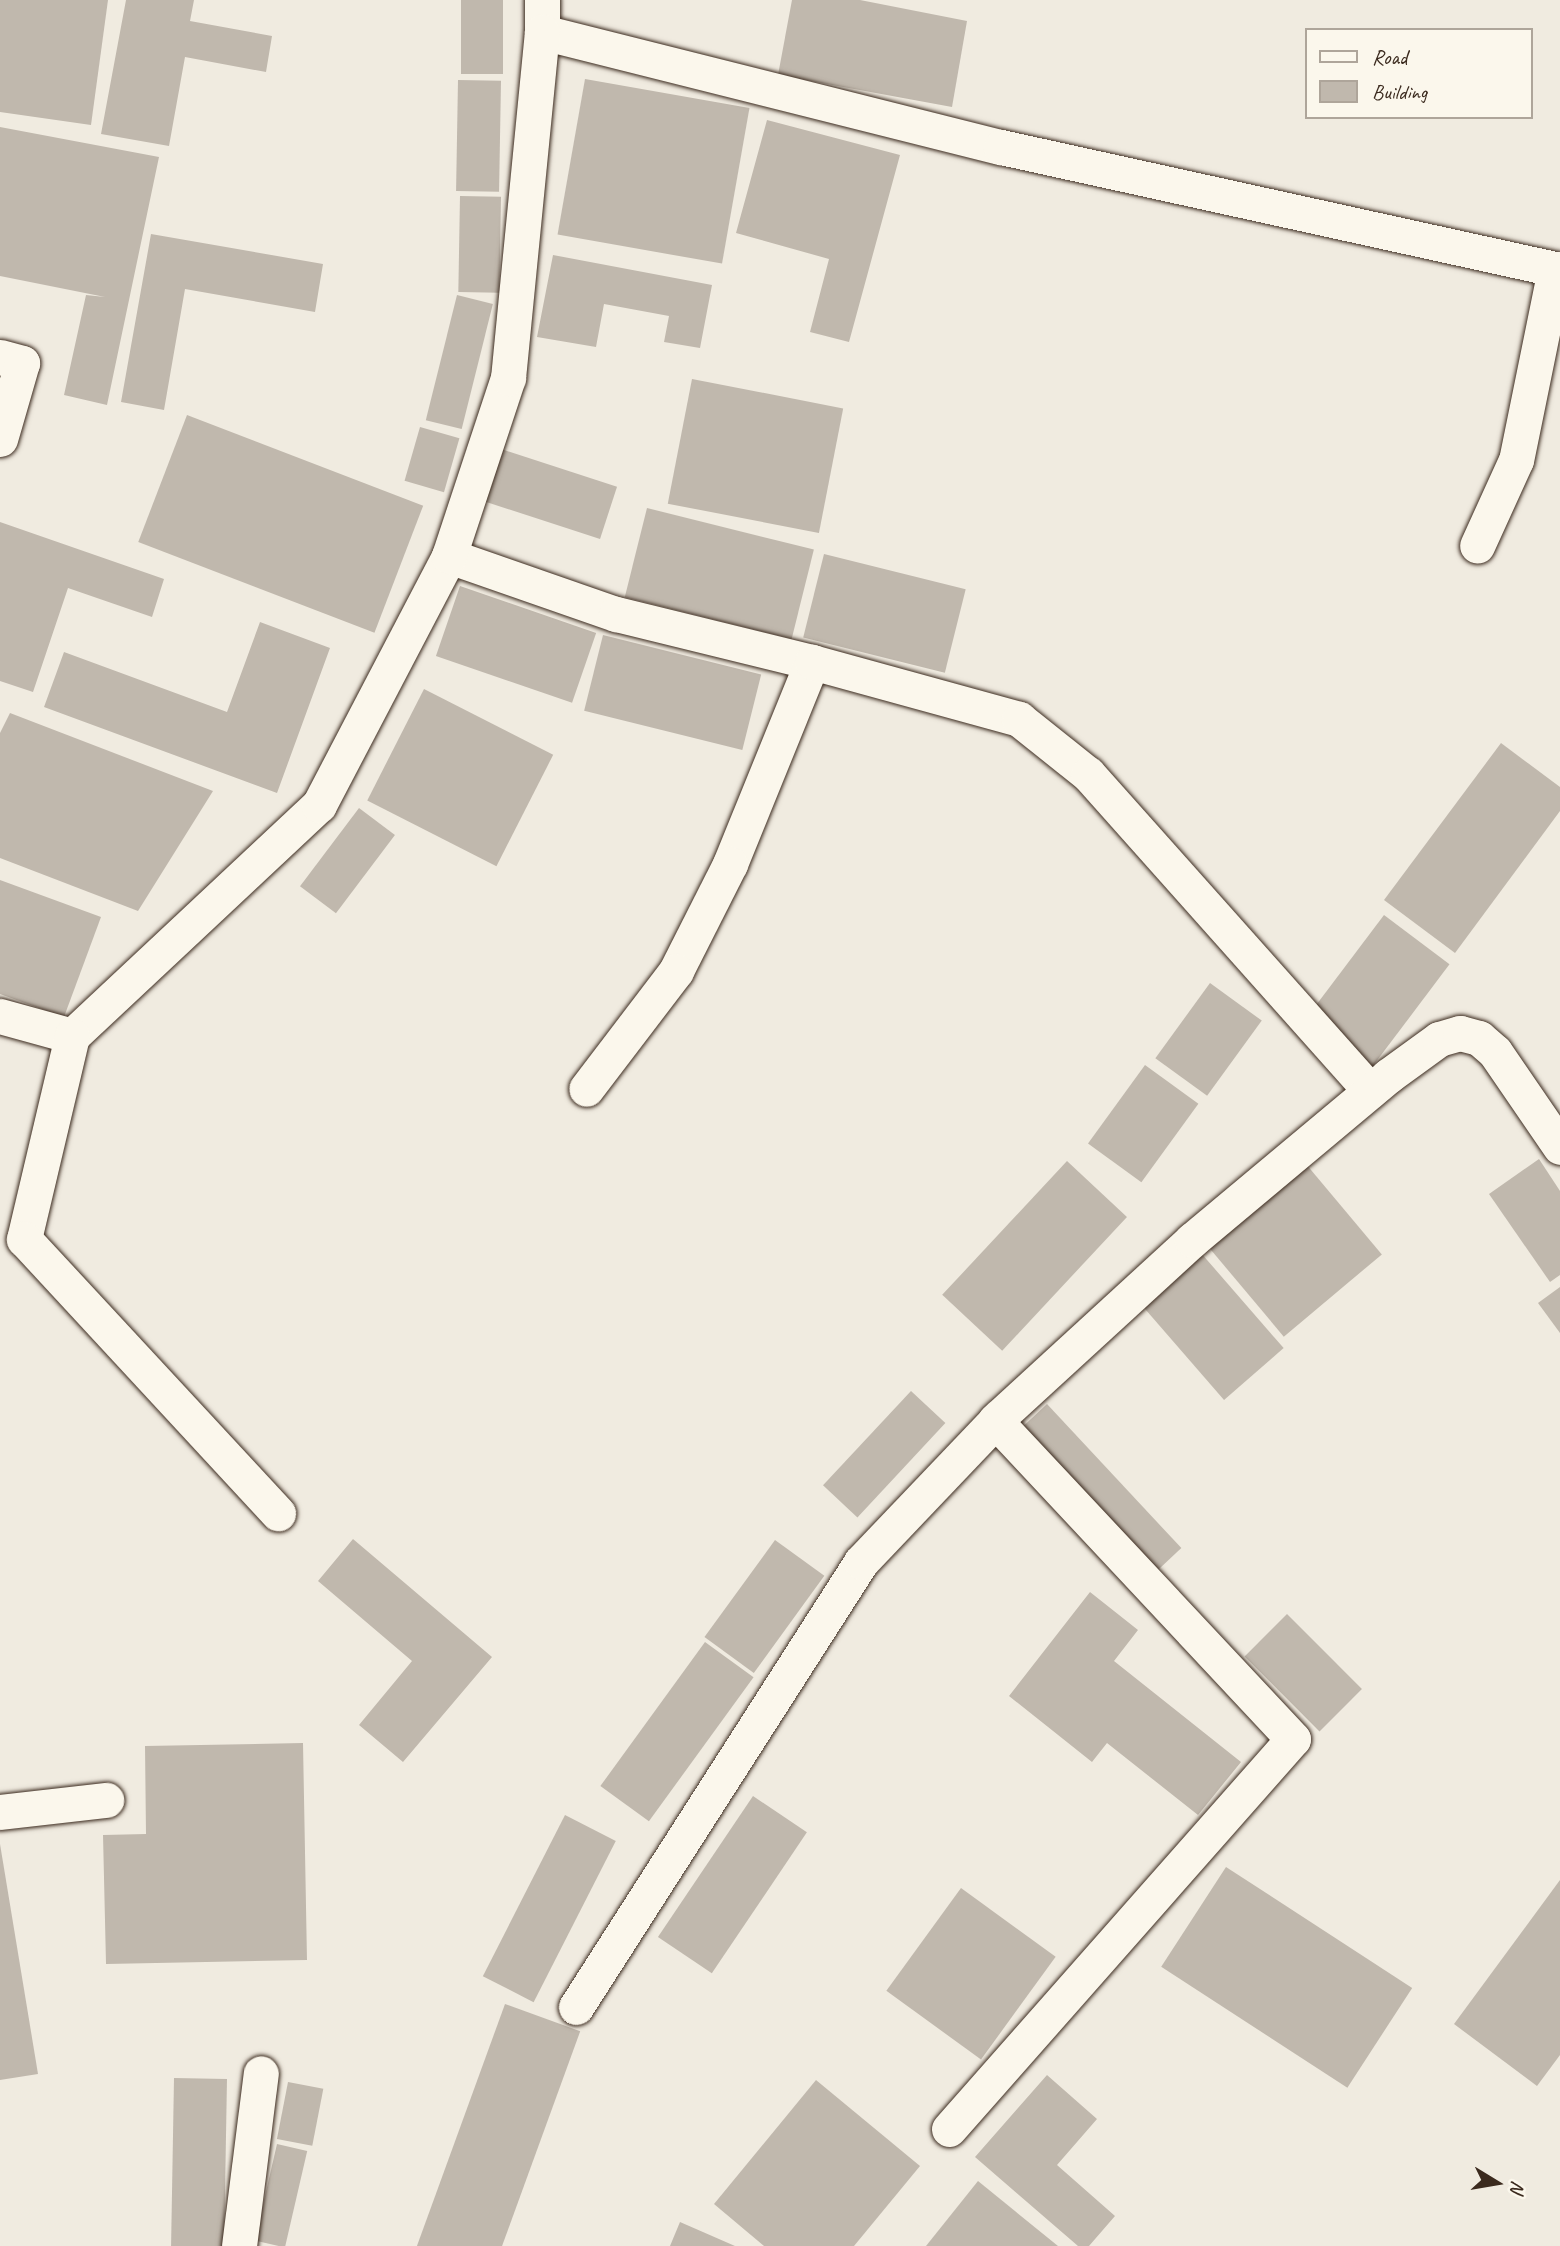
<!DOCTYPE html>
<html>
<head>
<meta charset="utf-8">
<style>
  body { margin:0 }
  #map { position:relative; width:1560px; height:2246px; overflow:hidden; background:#f0ebe0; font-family:Caveat,sans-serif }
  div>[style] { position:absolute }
  .building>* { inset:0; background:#c0b8ad; transform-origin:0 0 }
  .roads { filter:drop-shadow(0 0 2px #3b2a1e) drop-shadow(0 0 2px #3b2a1e) }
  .street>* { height:35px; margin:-17.5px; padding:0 17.5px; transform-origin:17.5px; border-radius:17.5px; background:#fbf7ec }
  span { translate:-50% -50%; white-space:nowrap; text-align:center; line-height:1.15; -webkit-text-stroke:5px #fbf7ec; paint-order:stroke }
  .legend { position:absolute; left:1305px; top:28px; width:228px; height:91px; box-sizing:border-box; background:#fbf7ec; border:2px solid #aea59a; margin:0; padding:9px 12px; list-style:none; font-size:21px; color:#3b2a1e }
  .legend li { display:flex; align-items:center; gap:14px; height:35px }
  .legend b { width:35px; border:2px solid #aea59a }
  .north { position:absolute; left:1462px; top:2148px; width:70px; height:70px; -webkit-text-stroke:5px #fbf7ec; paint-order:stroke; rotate:101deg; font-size:19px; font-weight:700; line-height:28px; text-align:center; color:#3b2a1e }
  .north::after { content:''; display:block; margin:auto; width:24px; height:32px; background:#3b2a1e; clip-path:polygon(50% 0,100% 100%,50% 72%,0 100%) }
</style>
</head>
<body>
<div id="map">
  <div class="building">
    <div style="clip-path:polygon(0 0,108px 0,91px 125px,0 112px)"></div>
    <div style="clip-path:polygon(126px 0,194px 0,190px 21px,272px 36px,266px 72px,185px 57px,169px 146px,101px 134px)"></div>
    <div style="left:461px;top:0;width:42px;height:74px"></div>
    <div style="clip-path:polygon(792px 0,860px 0,967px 21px,952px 107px,778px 75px)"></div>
    <div style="left:585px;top:79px;width:167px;height:158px;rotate:10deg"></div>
    <div style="left:458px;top:80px;width:43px;height:111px;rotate:1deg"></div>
    <div style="clip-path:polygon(767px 120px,900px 155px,849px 342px,810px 332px,829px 259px,736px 233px)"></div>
    <div style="clip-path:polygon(0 127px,159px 157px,107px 405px,64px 395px,86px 295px,105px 297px,0 276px)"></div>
    <div style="left:460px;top:196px;width:41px;height:96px;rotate:1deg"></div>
    <div style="clip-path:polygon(151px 234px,323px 264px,315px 312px,185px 289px,164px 410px,121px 402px)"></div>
    <div style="clip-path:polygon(553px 255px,712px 285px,700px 348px,664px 342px,669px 316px,604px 304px,596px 347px,537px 337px)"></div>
    <div style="left:457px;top:295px;width:37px;height:129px;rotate:14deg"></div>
    <div style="left:692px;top:379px;width:154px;height:127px;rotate:11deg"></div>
    <div style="left:187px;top:415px;width:253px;height:136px;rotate:21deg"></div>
    <div style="left:420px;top:427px;width:41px;height:56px;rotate:16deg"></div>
    <div style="left:501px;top:449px;width:122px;height:55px;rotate:18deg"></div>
    <div style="left:647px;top:508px;width:172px;height:92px;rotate:14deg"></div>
    <div style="clip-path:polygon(0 522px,164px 579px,152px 617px,68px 588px,33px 692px,0 681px)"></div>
    <div style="left:824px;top:554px;width:146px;height:86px;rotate:14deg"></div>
    <div style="left:460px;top:586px;width:144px;height:74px;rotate:19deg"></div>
    <div style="clip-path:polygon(260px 622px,330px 648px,277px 793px,44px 707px,64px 652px,227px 712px)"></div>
    <div style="left:603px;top:635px;width:163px;height:78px;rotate:14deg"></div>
    <div style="left:424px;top:689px;width:145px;height:125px;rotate:27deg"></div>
    <div style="clip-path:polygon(10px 713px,213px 791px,138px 911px,0 858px,0 733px)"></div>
    <div style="clip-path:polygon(1501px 743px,1560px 787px,1560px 811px,1455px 953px,1384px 900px)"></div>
    <div style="left:359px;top:808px;width:45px;height:98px;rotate:37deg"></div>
    <div style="clip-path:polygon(0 880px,101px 917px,64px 1017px,0 994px)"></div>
    <div style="left:1384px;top:915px;width:82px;height:129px;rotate:37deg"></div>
    <div style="left:1210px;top:983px;width:64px;height:93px;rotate:36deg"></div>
    <div style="left:1145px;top:1065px;width:66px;height:97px;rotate:36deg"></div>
    <div style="clip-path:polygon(1539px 1159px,1560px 1191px,1560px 1275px,1550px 1282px,1489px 1194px)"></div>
    <div style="left:1067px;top:1161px;width:82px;height:183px;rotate:43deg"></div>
    <div style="left:1306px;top:1164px;width:118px;height:128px;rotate:50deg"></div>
    <div style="left:1201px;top:1253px;width:126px;height:79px;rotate:49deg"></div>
    <div style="clip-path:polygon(1560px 1287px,1560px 1333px,1538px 1303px)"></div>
    <div style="left:911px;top:1391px;width:47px;height:129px;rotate:43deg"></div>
    <div style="left:1047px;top:1404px;width:197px;height:43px;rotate:47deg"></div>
    <div style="clip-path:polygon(353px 1539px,492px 1657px,403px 1762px,359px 1725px,412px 1661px,318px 1581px)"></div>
    <div style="left:775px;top:1540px;width:61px;height:120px;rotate:36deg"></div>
    <div style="clip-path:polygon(1090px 1592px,1138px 1630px,1114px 1661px,1241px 1762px,1198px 1815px,1107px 1743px,1092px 1762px,1009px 1696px)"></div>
    <div style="left:1287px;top:1614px;width:106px;height:60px;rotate:45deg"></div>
    <div style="left:705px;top:1642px;width:60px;height:178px;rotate:36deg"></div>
    <div style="clip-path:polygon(303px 1743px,307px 1960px,106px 1964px,103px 1835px,146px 1834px,145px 1746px)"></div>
    <div style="left:753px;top:1796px;width:65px;height:170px;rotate:34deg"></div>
    <div style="left:565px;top:1815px;width:57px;height:181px;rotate:27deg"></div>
    <div style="clip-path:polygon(0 1844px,38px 2074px,0 2080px)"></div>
    <div style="left:1226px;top:1867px;width:222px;height:119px;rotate:33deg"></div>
    <div style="clip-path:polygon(1560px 1880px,1560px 2055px,1537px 2086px,1454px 2024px)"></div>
    <div style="left:961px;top:1888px;width:117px;height:127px;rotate:36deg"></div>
    <div style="left:505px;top:2004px;width:80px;height:259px;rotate:20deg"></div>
    <div style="clip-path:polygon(1047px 2075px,1097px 2119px,1057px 2165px,1115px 2216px,1089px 2246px,1078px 2246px,975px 2157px)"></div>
    <div style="left:174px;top:2078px;width:53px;height:168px;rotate:1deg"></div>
    <div style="clip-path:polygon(816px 2080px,920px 2166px,854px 2246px,764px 2246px,714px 2204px)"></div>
    <div style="left:288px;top:2082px;width:36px;height:58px;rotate:11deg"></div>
    <div style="left:277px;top:2144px;width:31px;height:99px;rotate:13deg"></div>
    <div style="clip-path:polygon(978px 2181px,1058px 2246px,926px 2246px)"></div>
    <div style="clip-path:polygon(680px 2222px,735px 2246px,670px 2246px)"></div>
  </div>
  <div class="roads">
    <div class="street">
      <div style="left:542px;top:0;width:32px;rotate:90deg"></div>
      <div style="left:542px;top:32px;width:473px;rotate:14.1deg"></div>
      <div style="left:1001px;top:147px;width:567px;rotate:12.42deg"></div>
      <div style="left:1555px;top:269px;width:195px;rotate:101.5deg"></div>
      <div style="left:1516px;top:460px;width:94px;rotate:114.4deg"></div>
      <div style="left:0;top:357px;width:23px;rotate:15deg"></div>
      <div style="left:22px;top:363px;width:79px;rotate:106.1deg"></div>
      <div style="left:449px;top:556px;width:177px;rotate:19.2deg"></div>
      <div style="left:616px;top:614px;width:202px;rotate:13.8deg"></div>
      <div style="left:812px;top:662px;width:218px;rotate:112.1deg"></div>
      <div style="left:730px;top:864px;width:120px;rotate:116.8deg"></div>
      <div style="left:676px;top:971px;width:148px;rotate:127.3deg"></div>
      <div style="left:812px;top:662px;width:215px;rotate:15.4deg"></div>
      <div style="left:1019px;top:719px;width:88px;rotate:38.6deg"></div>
      <div style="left:1088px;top:774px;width:424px;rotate:48.3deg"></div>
      <div style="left:0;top:1016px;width:75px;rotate:15.5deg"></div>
      <div style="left:72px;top:1036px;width:338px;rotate:-43.1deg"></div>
      <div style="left:319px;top:805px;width:281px;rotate:-62.4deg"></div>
      <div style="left:449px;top:556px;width:188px;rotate:-71.7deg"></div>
      <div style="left:508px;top:378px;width:348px;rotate:-84.4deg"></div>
      <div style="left:72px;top:1036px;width:209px;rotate:103.3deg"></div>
      <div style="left:24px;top:1239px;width:374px;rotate:47.2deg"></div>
      <div style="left:0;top:1812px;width:107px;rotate:-6.5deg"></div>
      <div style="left:576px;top:2007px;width:528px;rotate:-57.36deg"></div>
      <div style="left:861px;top:1562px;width:200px;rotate:-46.4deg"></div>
      <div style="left:999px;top:1417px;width:262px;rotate:-42.5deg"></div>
      <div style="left:1192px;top:1240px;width:256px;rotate:-39.9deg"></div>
      <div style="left:1388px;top:1076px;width:63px;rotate:-36deg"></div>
      <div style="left:1439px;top:1039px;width:22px;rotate:-16deg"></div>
      <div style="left:1460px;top:1033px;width:20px;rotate:15deg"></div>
      <div style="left:1479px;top:1038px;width:21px;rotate:41deg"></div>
      <div style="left:1495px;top:1052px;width:115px;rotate:55.6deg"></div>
      <div style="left:949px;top:2129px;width:520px;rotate:-48.59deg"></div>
      <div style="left:1293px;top:1739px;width:436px;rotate:-133.1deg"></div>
      <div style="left:239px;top:2246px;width:174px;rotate:-82.8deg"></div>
    </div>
  </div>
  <ul class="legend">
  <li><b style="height:9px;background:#fbf7ec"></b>Road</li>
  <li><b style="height:19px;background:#c0b8ad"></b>Building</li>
  </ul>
  <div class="north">N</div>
</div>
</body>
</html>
